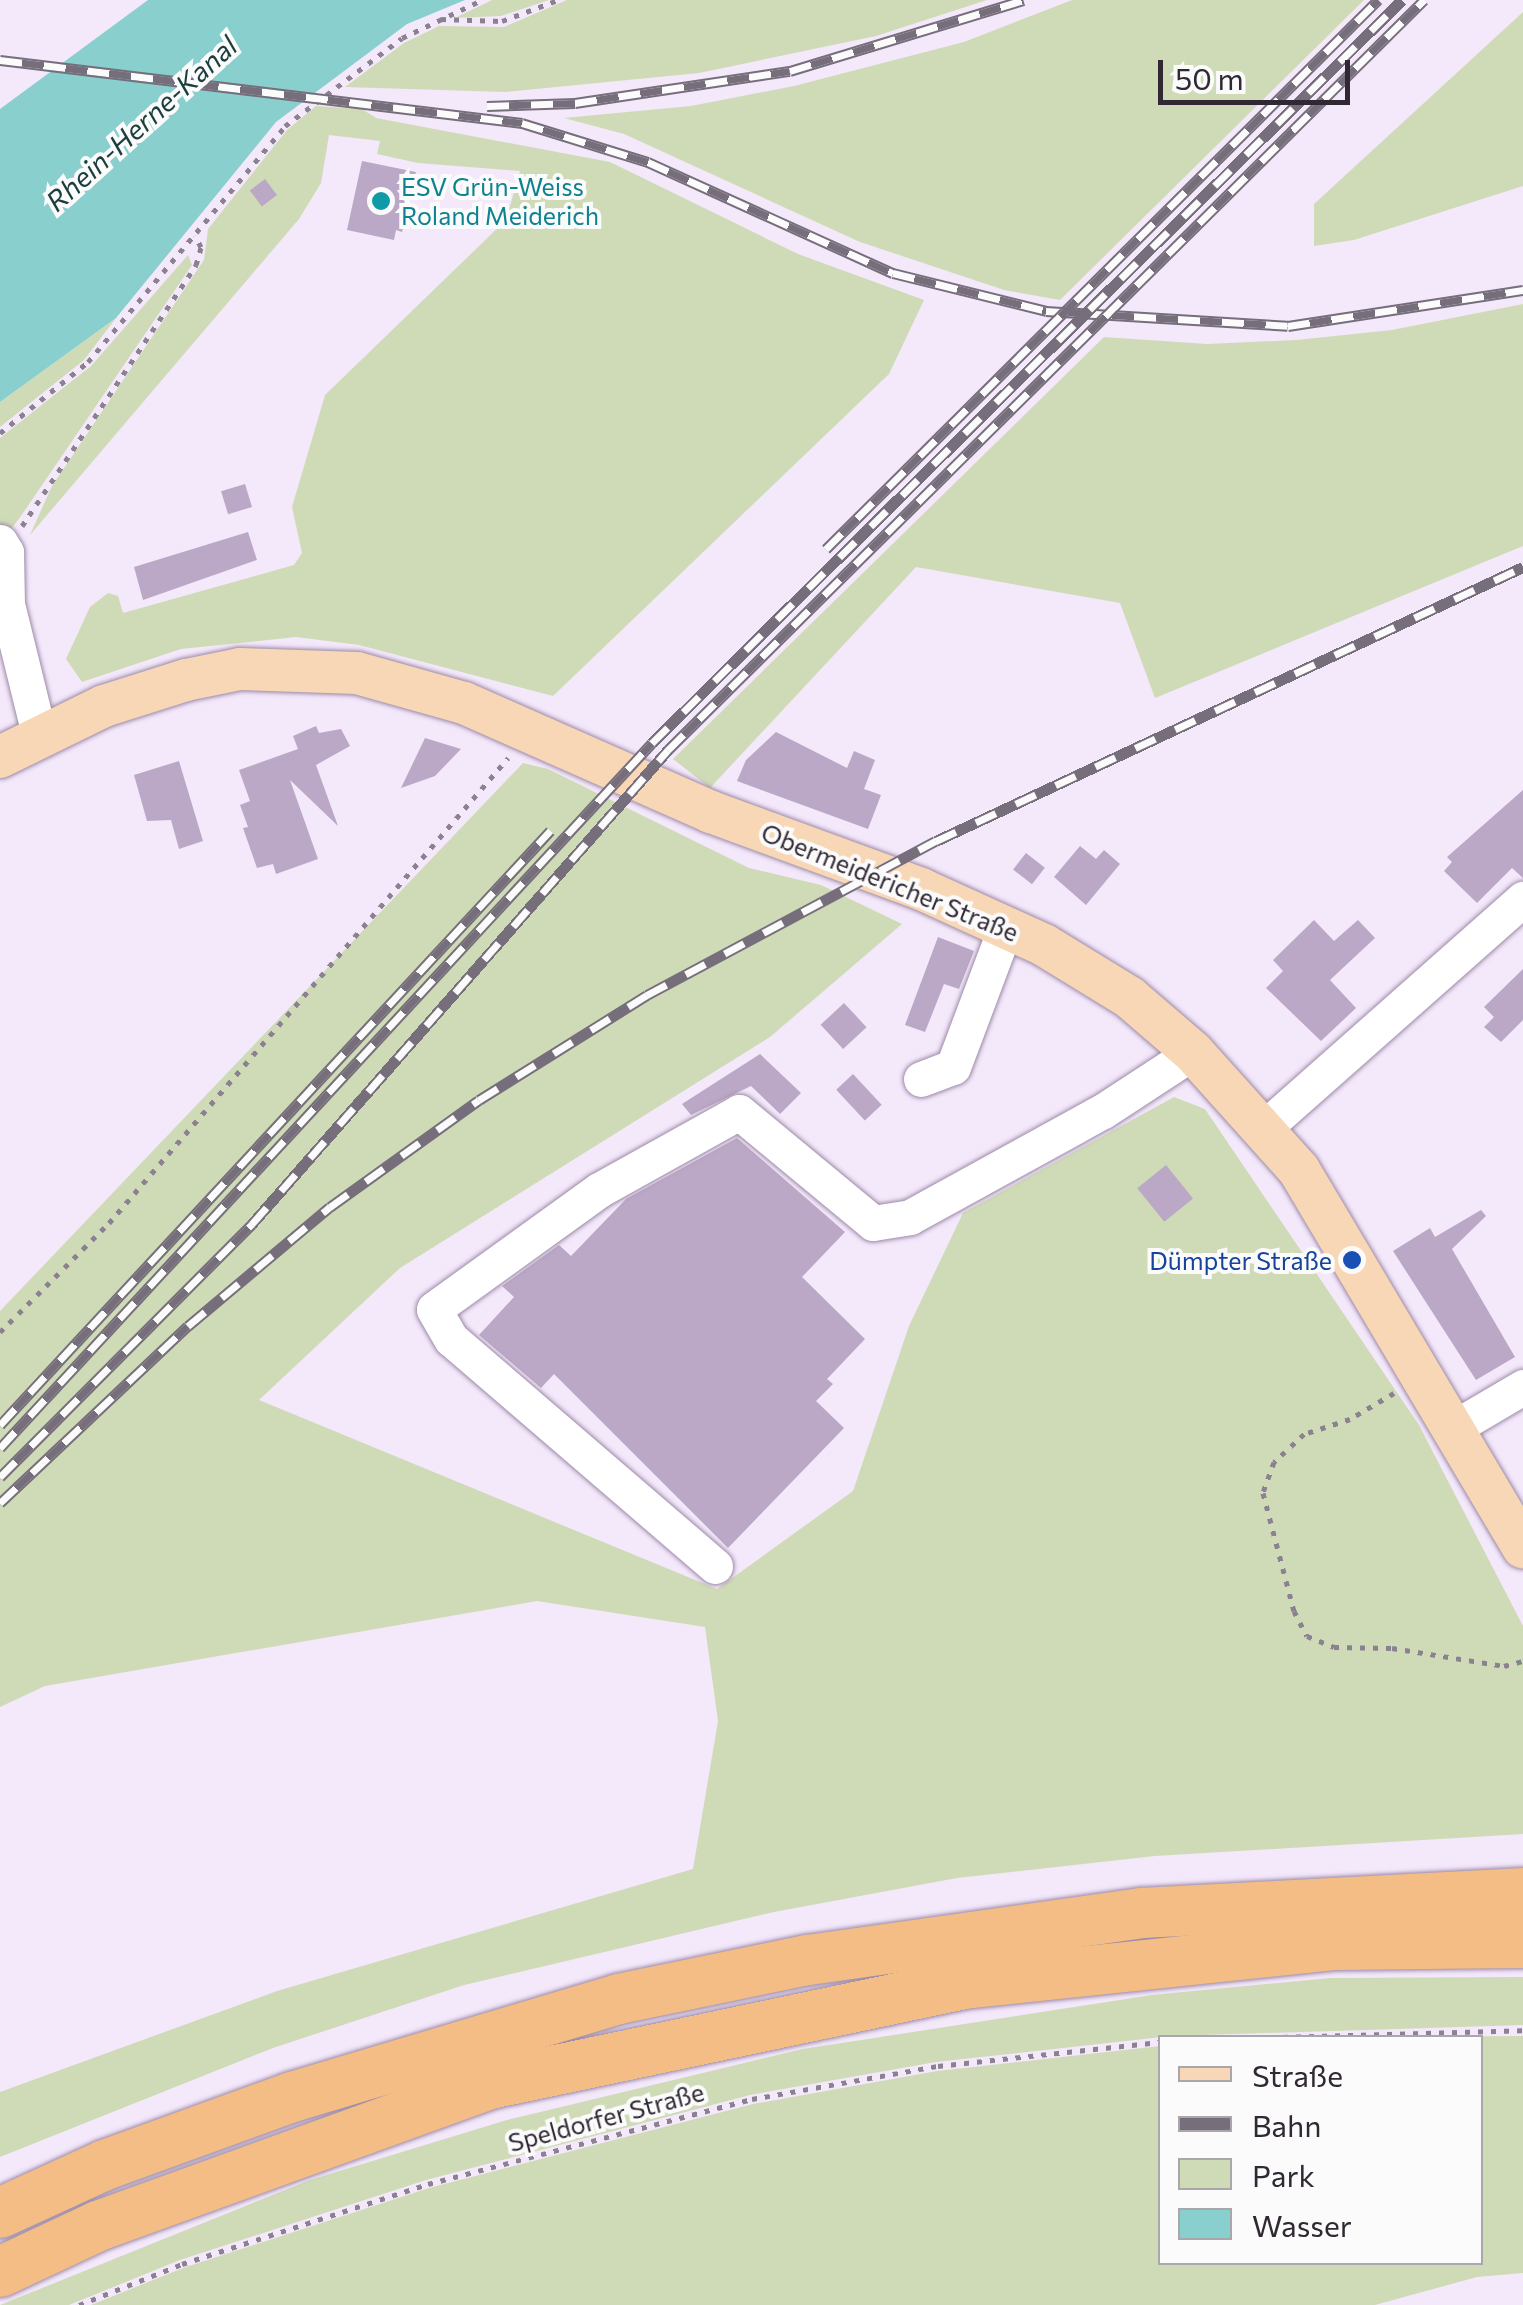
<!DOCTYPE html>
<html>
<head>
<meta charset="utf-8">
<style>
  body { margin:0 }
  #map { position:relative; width:1523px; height:2305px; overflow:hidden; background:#f4e8fb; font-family:Commissioner,sans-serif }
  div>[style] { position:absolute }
  .green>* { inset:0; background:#cfdbb7 }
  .water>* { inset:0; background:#89cfce }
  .building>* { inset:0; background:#bba8c6; transform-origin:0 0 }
  .path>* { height:5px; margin-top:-2.5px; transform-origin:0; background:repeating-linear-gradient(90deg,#8b8190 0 5px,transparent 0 13px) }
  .roads { filter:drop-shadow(0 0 2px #9c8aa7) drop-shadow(0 0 2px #9c8aa7) }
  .minor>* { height:35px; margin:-17.5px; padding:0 17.5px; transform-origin:17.5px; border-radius:17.5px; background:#fff }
  .major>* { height:42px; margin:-21px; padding:0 21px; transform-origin:21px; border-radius:21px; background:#f8d7b6 }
  .highway>* { height:50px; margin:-25px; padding:0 25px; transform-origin:25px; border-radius:25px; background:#f3bd85 }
  .rail>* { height:11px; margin-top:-5.5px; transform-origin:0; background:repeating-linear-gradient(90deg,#fbfbfb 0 22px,#776e7c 0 44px); box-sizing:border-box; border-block:2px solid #776e7c }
  .dots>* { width:28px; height:28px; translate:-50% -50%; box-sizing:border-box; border:5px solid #fbfbfb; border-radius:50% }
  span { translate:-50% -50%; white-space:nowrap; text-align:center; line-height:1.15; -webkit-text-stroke:8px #fbfbfb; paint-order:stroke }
  .culture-label { font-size:25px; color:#0d838f }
  .left { translate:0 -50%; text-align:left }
  .street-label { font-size:25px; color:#302934 }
  .transit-label { font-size:25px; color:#164399 }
  .right { translate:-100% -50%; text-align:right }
  .water-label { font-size:28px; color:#1b3e3d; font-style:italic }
  .legend { position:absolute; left:1158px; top:2035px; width:325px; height:230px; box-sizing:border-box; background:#fbfbfb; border:2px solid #aaa7ab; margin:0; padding:12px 18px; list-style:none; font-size:30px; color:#302934 }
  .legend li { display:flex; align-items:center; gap:20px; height:50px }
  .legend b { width:50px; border:2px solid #aaa7ab }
  .scale { position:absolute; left:1158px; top:60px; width:192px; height:45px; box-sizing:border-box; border:5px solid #302934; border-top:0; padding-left:12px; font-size:30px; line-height:35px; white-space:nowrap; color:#302934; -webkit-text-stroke:8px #fbfbfb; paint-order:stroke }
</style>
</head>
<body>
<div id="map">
  <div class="green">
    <div style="clip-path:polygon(492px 0,549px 0,501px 16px,455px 18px)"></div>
    <div style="clip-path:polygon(567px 0,987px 0,876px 36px,699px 73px,505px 92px,345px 87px,404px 43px,439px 26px,504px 27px)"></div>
    <div style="clip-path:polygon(1072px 0,1364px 0,1060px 300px,1004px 290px,860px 242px,624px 134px,564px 118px,691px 106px,794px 86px,964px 42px)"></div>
    <div style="clip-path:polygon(1523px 12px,1523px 186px,1354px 240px,1314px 246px,1314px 204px)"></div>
    <div style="clip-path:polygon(316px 106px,362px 109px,376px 118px,610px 162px,798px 254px,924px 300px,889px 374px,553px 696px,359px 645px,296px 637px,181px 649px,82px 682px,66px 659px,90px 607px,108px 593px,118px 596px,123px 613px,294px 565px,302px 553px,292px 507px,325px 395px,506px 220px,520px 171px,418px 163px,377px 154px,380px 141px,329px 135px,321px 183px,299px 219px,30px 535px,52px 486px,204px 260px,208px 229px,287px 130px)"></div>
    <div style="clip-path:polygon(188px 255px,192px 265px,21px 516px,11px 529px,0 526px,0 438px,91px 366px)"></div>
    <div style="clip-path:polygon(1523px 304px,1523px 546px,1155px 698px,1120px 603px,916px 567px,710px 788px,673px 759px,1104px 337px,1207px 344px,1296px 340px,1392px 330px)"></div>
    <div style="clip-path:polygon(116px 318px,84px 360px,0 427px,0 402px)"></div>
    <div style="clip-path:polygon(523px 763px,548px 769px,749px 868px,821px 885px,902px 924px,770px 1037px,400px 1268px,259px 1400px,717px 1589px,853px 1491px,909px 1326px,963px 1213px,1174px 1097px,1205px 1109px,1419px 1425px,1523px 1626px,1523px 1834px,1155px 1856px,957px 1878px,774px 1912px,464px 1985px,273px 2048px,0 2157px,0 2092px,277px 1991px,693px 1869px,718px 1721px,705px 1627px,537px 1601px,45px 1686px,0 1707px,0 1311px)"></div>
    <div style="clip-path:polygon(1523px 1977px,1523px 2025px,1171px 2036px,936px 2062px,750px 2095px,426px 2180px,180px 2260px,69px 2305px,0 2305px,310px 2180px,507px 2120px,803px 2049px,1152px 1995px,1331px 1978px)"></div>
    <div style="clip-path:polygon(1523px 2036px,1523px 2273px,1477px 2277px,1375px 2305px,91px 2305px,183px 2268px,429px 2188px,753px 2104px,937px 2071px,1160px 2046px,1160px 2262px,1480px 2262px,1480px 2038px,1368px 2037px)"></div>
  </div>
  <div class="water">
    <div style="clip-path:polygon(148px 0,465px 0,407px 24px,276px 122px,116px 318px,0 402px,0 109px)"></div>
  </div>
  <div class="building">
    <div style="clip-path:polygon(362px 161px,416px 172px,402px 232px,396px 230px,394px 240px,347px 230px)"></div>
    <div style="left:265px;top:179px;width:20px;height:19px;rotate:53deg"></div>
    <div style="left:245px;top:484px;width:24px;height:25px;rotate:73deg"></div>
    <div style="clip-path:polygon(248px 532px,257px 560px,143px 600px,134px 567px)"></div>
    <div style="clip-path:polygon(316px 726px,319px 733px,341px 729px,350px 746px,316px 765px,338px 826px,290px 780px,318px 859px,276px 874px,273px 864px,257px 868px,243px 828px,248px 827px,240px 805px,250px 801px,239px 770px,298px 749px,293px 736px)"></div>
    <div style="clip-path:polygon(776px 732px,847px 768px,854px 751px,875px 760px,864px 789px,881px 795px,868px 829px,737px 781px,746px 760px)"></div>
    <div style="clip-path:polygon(425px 738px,461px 749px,435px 776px,401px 788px)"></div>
    <div style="clip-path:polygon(179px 761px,203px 841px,179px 849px,171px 820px,147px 821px,134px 775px)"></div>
    <div style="clip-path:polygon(1523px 790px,1523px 878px,1512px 868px,1477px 903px,1444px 871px,1452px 862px,1447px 857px)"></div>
    <div style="clip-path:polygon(1080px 846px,1096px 859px,1104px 850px,1120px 864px,1086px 905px,1054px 877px)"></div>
    <div style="left:1026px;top:853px;width:24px;height:21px;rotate:38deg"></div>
    <div style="clip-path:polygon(1314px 920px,1334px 941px,1358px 920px,1375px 938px,1330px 980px,1356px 1008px,1321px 1041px,1266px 988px,1283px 971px,1273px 960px)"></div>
    <div style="clip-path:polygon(938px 937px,974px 951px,959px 989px,944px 984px,925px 1032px,905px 1025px)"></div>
    <div style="clip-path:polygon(1523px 969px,1523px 1020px,1501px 1042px,1484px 1027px,1494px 1017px,1484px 1007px)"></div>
    <div style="left:844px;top:1003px;width:33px;height:32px;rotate:47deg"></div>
    <div style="clip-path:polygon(760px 1054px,801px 1093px,780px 1114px,751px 1086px,691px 1115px,682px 1104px)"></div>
    <div style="left:853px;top:1074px;width:42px;height:23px;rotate:47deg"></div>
    <div style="clip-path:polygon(737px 1138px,845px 1232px,802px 1277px,865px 1339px,827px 1379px,833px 1384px,816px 1401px,844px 1428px,728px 1548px,554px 1374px,541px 1388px,479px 1335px,514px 1297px,502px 1286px,559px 1245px,571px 1256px,626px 1199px)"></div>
    <div style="left:1166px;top:1165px;width:43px;height:37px;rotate:51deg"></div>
    <div style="clip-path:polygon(1481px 1210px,1486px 1216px,1452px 1249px,1515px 1357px,1476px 1380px,1393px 1251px,1430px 1228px,1435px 1237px)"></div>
  </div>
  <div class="path">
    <div style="left:441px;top:19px;width:61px;rotate:1.9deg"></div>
    <div style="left:502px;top:21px;width:60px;rotate:-20.6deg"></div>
    <div style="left:0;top:433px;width:113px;rotate:-38.9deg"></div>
    <div style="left:88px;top:362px;width:307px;rotate:-50.1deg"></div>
    <div style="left:285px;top:126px;width:146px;rotate:-36.9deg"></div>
    <div style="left:402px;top:38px;width:89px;rotate:-25.4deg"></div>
    <div style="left:22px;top:526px;width:314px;rotate:-56.3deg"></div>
    <div style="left:196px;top:265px;width:19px;rotate:-74deg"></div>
    <div style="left:201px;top:247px;width:13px;rotate:-117deg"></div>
    <div style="left:0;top:1332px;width:154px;rotate:-45deg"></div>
    <div style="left:109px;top:1223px;width:613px;rotate:-49.37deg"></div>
    <div style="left:1394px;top:1393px;width:51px;rotate:149.4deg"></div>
    <div style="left:1350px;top:1419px;width:48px;rotate:161.9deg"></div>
    <div style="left:1304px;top:1434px;width:41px;rotate:137deg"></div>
    <div style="left:1274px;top:1462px;width:33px;rotate:110deg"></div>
    <div style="left:1263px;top:1493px;width:122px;rotate:75.3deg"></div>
    <div style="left:1294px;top:1611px;width:28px;rotate:63deg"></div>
    <div style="left:1307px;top:1636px;width:29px;rotate:22deg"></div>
    <div style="left:1334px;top:1647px;width:58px;rotate:1deg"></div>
    <div style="left:1392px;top:1648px;width:113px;rotate:9.1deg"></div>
    <div style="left:1504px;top:1666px;width:20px;rotate:-15deg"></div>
    <div style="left:1244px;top:2038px;width:279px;rotate:-1.6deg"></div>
    <div style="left:79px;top:2305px;width:111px;rotate:-21.7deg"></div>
    <div style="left:182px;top:2264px;width:259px;rotate:-18deg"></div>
    <div style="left:428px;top:2184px;width:335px;rotate:-14.7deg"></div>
    <div style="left:752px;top:2099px;width:189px;rotate:-10.1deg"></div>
    <div style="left:938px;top:2066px;width:223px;rotate:-6.2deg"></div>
  </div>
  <div class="roads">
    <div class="minor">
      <div style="left:0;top:542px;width:12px;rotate:59deg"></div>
      <div style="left:6px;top:552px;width:52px;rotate:88.9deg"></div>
      <div style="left:7px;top:604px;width:134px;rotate:76.2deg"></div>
      <div style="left:921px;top:1079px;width:34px;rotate:-21deg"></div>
      <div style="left:953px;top:1067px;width:151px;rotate:-69.4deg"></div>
      <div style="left:1264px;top:1128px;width:346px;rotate:-41.5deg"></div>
      <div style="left:1450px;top:1430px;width:85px;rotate:-30.5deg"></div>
      <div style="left:715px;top:1566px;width:348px;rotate:-139.3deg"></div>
      <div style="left:451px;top:1339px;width:34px;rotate:-120deg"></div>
      <div style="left:434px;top:1309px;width:203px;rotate:-35.8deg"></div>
      <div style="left:599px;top:1190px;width:160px;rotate:-29.1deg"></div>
      <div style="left:739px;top:1112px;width:174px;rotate:39.6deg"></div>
      <div style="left:873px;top:1223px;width:37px;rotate:-9deg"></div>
      <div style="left:910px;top:1217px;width:220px;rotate:-28.8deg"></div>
      <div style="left:1103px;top:1111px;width:108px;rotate:-33.2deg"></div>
    </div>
    <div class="major">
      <div style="left:0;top:757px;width:116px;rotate:-26.1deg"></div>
      <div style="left:104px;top:706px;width:86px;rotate:-17.6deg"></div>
      <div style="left:186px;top:680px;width:55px;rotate:-11.5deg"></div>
      <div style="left:240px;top:669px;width:117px;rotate:2deg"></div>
      <div style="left:357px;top:673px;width:111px;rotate:15.7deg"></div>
      <div style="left:464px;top:703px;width:270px;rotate:23.8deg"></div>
      <div style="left:711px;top:812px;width:224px;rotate:20.1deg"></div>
      <div style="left:921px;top:889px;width:135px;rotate:24.5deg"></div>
      <div style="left:1044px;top:945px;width:100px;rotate:31.5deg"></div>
      <div style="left:1129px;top:997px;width:84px;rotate:40.7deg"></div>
      <div style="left:1193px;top:1052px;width:159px;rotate:48.1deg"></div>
      <div style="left:1299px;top:1170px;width:439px;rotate:59.3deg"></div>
    </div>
    <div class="highway">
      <div style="left:0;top:2213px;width:115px;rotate:-24.6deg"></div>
      <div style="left:105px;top:2165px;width:199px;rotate:-20deg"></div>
      <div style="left:292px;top:2097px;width:341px;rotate:-16.7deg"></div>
      <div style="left:619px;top:1999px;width:193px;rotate:-11.7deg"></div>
      <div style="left:808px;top:1960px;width:337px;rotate:-8deg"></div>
      <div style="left:1142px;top:1913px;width:382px;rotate:-3deg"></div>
      <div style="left:0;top:2272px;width:108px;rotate:-25.1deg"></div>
      <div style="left:98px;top:2226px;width:417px;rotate:-19.9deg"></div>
      <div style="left:490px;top:2084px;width:484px;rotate:-11.9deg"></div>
      <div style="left:964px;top:1984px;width:376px;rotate:-6deg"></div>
      <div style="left:1338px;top:1945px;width:185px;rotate:-0.6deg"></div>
    </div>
  </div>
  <div class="rail">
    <div style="left:0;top:60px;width:526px;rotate:6.88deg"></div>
    <div style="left:522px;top:123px;width:132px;rotate:17.2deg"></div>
    <div style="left:648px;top:162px;width:269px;rotate:24.4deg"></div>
    <div style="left:893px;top:273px;width:158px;rotate:13.9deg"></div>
    <div style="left:1046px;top:311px;width:242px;rotate:3.5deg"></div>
    <div style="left:1288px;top:326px;width:238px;rotate:-8.7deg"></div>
    <div style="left:487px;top:106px;width:88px;rotate:-2deg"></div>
    <div style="left:575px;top:103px;width:217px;rotate:-8.5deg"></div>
    <div style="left:790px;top:71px;width:244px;rotate:-16.9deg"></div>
    <div style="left:826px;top:549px;width:779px;rotate:-44.84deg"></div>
    <div style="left:0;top:1425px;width:810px;rotate:-47.2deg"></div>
    <div style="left:0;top:1448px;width:960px;rotate:-47.24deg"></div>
    <div style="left:652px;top:743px;width:1056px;rotate:-44.73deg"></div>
    <div style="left:0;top:1477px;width:357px;rotate:-45.1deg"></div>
    <div style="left:252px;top:1224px;width:631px;rotate:-48.73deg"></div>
    <div style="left:668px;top:750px;width:1065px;rotate:-44.77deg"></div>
    <div style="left:0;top:1503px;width:258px;rotate:-43.3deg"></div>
    <div style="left:188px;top:1326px;width:185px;rotate:-40deg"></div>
    <div style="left:330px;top:1207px;width:183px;rotate:-35.7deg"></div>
    <div style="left:479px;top:1100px;width:198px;rotate:-32deg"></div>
    <div style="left:647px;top:995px;width:327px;rotate:-28.1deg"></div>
    <div style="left:936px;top:841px;width:648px;rotate:-25.02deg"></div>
  </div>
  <div class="dots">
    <div style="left:381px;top:201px;background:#0f9aa8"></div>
    <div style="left:1352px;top:1260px;background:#1a4fb4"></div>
  </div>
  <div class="culture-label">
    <span class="left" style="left:401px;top:201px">ESV Grün-Weiss<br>Roland Meiderich</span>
  </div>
  <div class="street-label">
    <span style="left:890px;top:882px;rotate:22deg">Obermeidericher Straße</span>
    <span style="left:606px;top:2117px;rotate:-15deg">Speldorfer Straße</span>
  </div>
  <div class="transit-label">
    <span class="right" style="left:1332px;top:1260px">Dümpter Straße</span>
  </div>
  <div class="water-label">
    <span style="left:141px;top:123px;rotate:-42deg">Rhein-Herne-Kanal</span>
  </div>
  <ul class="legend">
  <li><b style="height:12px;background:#f8d7b6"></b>Straße</li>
  <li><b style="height:12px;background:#776e7c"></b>Bahn</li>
  <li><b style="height:28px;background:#cfdbb7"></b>Park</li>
  <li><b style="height:28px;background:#89cfce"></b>Wasser</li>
  </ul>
  <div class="scale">50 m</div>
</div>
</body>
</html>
